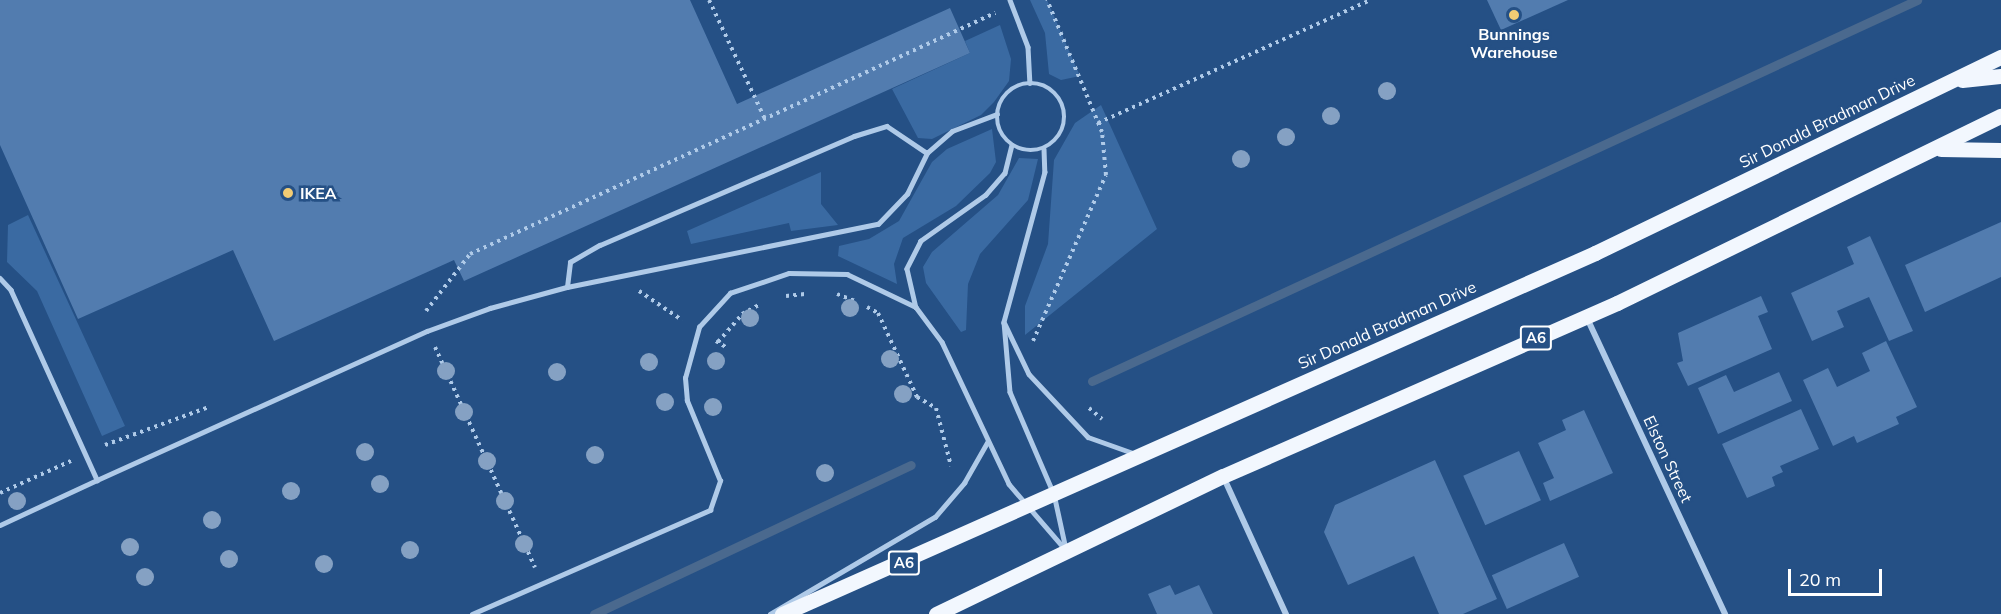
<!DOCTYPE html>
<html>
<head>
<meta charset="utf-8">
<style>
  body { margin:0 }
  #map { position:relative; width:2001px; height:614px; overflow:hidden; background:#255085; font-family:Mulish,sans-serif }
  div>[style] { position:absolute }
  .green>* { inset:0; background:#3a6aa2 }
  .stream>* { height:9px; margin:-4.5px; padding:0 4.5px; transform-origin:4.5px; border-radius:4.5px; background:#4a698e }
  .building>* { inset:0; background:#527caf; transform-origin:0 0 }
  .path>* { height:4px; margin-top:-2px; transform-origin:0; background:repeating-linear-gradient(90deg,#afcae8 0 3px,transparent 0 7.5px) }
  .lane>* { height:4.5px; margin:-2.25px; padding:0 2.25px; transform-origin:2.25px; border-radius:2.25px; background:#afcae8 }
  .lane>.ring { margin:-2.25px; padding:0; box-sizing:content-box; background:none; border:4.5px solid #afcae8; border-radius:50% }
  .street>* { height:6px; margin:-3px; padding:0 3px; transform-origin:3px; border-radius:3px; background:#afcae8 }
  .primary>* { height:15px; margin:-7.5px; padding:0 7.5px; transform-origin:7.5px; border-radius:7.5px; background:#f2f7fe }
  .trees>* { width:18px; height:18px; margin:-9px; border-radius:50%; background:#85a1c3 }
  .dots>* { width:16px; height:16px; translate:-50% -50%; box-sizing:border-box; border:3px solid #255085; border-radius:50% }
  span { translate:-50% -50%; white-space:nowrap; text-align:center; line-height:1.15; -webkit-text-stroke:5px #255085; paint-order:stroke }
  .shield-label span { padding:2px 4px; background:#255085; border:2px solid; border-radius:4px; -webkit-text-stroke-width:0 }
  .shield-label { font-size:15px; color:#fff; font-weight:700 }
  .poi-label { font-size:16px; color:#fff; font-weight:700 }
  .left { translate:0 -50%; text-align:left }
  .street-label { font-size:16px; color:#fff }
  .scale { position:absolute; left:1788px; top:569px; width:94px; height:27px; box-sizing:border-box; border:3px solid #fff; border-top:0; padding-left:8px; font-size:18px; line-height:21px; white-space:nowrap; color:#fff; -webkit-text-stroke:4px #255085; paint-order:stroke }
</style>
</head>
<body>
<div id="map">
  <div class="green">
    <div style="clip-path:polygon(1030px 0,1047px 0,1080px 76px,1061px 80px,1049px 74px,1045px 33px)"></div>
    <div style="clip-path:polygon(1000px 25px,1011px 59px,1009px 81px,994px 102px,981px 115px,932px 139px,918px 138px,892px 89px,970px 53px,965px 41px)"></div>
    <div style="clip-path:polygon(1101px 105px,1157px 229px,1025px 335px,1025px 306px,1048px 244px,1054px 160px,1075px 123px)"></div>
    <div style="clip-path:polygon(992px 129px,996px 162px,990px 173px,956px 206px,903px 238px,894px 264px,897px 284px,838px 256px,839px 246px,869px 239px,899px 221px,932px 162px,947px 149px)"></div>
    <div style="clip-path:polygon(1019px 158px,1038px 159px,1028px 200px,980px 254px,968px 284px,966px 330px,961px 332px,926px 283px,923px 267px,932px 252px,998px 195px)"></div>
    <div style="clip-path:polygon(821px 172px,821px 204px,838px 225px,791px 231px,789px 223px,691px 244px,687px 231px)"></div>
    <div style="clip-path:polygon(28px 215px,125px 426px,102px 436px,37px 291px,7px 262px,8px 225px)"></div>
  </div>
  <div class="stream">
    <div style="left:1092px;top:381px;width:909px;rotate:-24.79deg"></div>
    <div style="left:594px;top:614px;width:350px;rotate:-25.2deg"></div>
  </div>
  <div class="building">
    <div style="clip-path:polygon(0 0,690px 0,737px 104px,950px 8px,970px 53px,464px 281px,454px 260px,274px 341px,233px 250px,78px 319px,0 145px)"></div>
    <div style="clip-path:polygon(1487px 0,1568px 0,1501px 30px)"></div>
    <div style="clip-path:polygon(2001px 222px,2001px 277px,1925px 312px,1905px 265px)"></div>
    <div style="clip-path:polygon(1870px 236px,1913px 331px,1889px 341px,1869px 297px,1837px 311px,1844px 327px,1812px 341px,1791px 293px,1854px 264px,1847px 247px)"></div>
    <div style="clip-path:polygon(1761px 296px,1768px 312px,1758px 316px,1772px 349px,1688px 386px,1677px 363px,1683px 361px,1678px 333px)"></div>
    <div style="clip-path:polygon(1886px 341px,1917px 407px,1896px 417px,1899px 424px,1857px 443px,1854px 436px,1833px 446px,1803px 380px,1828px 368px,1837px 387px,1870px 371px,1862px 353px)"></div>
    <div style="clip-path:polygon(1779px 372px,1792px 401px,1718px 434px,1698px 388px,1726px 375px,1734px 392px)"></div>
    <div style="clip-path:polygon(1801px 409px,1819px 449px,1780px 466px,1783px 472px,1772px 477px,1775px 486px,1747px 498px,1722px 444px)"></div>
    <div style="clip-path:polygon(1584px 410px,1613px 473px,1550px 501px,1543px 483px,1554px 478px,1538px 443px,1566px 430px,1562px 420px)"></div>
    <div style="left:1519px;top:451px;width:54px;height:61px;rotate:66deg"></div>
    <div style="clip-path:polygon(1435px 460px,1497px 599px,1463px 614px,1439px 614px,1414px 556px,1348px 585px,1324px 532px,1335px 505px)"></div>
    <div style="left:1564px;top:543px;width:37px;height:79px;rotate:66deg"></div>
    <div style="clip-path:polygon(1170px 585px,1175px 595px,1199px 585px,1213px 614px,1157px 614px,1148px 594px)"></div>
  </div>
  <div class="path">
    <div style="left:709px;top:0;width:132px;rotate:64.8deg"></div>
    <div style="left:1098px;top:123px;width:299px;rotate:-24.3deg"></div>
    <div style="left:639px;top:291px;width:52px;rotate:34deg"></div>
    <div style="left:837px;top:294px;width:19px;rotate:21deg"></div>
    <div style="left:786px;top:296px;width:19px;rotate:-6deg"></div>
    <div style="left:867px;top:307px;width:13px;rotate:29deg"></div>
    <div style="left:878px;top:313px;width:93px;rotate:65.1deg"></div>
    <div style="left:917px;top:397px;width:22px;rotate:30deg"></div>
    <div style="left:936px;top:408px;width:60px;rotate:75.5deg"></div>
    <div style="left:426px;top:311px;width:72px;rotate:-52.3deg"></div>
    <div style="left:470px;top:254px;width:578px;rotate:-24.66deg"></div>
    <div style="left:716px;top:341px;width:13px;rotate:32deg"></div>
    <div style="left:1033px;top:341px;width:181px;rotate:-66.3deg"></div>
    <div style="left:1106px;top:175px;width:43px;rotate:-95.3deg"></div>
    <div style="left:1102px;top:132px;width:143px;rotate:-112.6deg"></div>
    <div style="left:718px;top:342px;width:37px;rotate:-49deg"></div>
    <div style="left:742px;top:314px;width:19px;rotate:-28deg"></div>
    <div style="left:435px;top:347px;width:242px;rotate:65.6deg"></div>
    <div style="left:1089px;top:408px;width:17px;rotate:40deg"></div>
    <div style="left:105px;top:445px;width:111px;rotate:-20.1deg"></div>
    <div style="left:0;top:493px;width:78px;rotate:-24.3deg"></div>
  </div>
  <div class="lane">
    <div style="left:1010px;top:0;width:50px;rotate:69deg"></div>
    <div style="left:1028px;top:47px;width:36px;rotate:87deg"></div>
    <div class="ring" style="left:997px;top:83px;width:63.5px;height:63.5px"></div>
    <div style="left:1012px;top:145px;width:29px;rotate:104deg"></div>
    <div style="left:1005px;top:173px;width:29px;rotate:131deg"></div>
    <div style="left:986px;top:195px;width:80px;rotate:144.7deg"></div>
    <div style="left:921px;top:241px;width:31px;rotate:117deg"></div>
    <div style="left:907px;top:269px;width:39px;rotate:77deg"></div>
    <div style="left:916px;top:307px;width:44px;rotate:53.4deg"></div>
    <div style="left:942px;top:342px;width:157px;rotate:64.7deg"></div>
    <div style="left:1009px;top:484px;width:86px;rotate:49.3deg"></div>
    <div style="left:1044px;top:149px;width:23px;rotate:88deg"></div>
    <div style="left:1045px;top:172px;width:156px;rotate:105.3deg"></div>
    <div style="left:1004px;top:322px;width:70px;rotate:85.1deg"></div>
    <div style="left:1010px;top:392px;width:111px;rotate:66.7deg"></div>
    <div style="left:1054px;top:494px;width:56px;rotate:77.7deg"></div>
    <div style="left:0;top:278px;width:16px;rotate:47deg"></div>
    <div style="left:11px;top:290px;width:209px;rotate:65.6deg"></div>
    <div style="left:97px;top:480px;width:362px;rotate:-24.3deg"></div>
    <div style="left:427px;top:331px;width:67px;rotate:-20.1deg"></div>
    <div style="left:490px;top:308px;width:80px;rotate:-15.3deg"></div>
    <div style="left:567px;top:287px;width:317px;rotate:-11.5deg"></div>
    <div style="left:878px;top:224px;width:42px;rotate:-46deg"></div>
    <div style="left:907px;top:194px;width:46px;rotate:-64deg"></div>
    <div style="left:927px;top:153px;width:33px;rotate:-41deg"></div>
    <div style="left:952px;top:131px;width:48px;rotate:-20.7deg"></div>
    <div style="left:567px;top:287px;width:25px;rotate:-83deg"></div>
    <div style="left:570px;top:262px;width:34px;rotate:-30deg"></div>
    <div style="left:600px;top:245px;width:276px;rotate:-23.2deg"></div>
    <div style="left:854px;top:136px;width:34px;rotate:-17deg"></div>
    <div style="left:887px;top:126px;width:48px;rotate:34deg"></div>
    <div style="left:1005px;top:324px;width:55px;rotate:64.4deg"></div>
    <div style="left:1029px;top:374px;width:86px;rotate:46.9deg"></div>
    <div style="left:1088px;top:437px;width:48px;rotate:19.6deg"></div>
    <div style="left:0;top:525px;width:107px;rotate:-24.9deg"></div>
    <div style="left:472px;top:614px;width:260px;rotate:-23.6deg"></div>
    <div style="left:710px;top:510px;width:31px;rotate:-71deg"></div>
    <div style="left:720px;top:481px;width:87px;rotate:-112.4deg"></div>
    <div style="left:687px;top:401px;width:23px;rotate:-95deg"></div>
    <div style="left:685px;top:378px;width:53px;rotate:-74.6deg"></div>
    <div style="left:699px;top:327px;width:46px;rotate:-47.6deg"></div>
    <div style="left:730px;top:293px;width:62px;rotate:-18.7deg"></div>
    <div style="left:789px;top:273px;width:58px;rotate:1deg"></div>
    <div style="left:847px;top:274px;width:76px;rotate:25.6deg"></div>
    <div style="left:770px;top:614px;width:191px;rotate:-30.5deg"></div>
    <div style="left:935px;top:517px;width:45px;rotate:-49.5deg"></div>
    <div style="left:964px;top:483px;width:48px;rotate:-60.3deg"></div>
  </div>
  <div class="street">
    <div style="left:1587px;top:318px;width:327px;rotate:65deg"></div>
    <div style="left:1223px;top:476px;width:152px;rotate:65.5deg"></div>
  </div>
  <div class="primary">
    <div style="left:1962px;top:80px;width:39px;rotate:-6deg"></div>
    <div style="left:1941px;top:149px;width:60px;rotate:1deg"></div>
    <div style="left:782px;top:614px;width:890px;rotate:-23.94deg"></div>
    <div style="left:1595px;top:253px;width:451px;rotate:-25.8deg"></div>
    <div style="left:936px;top:614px;width:318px;rotate:-25.7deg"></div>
    <div style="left:1223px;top:476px;width:430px;rotate:-23.7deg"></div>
    <div style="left:1617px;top:303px;width:427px;rotate:-26deg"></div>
  </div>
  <div class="trees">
    <div style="left:1387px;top:91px"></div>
    <div style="left:1331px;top:116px"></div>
    <div style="left:1286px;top:137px"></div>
    <div style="left:1241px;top:159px"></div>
    <div style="left:850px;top:308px"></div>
    <div style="left:750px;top:318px"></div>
    <div style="left:890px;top:359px"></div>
    <div style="left:716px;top:361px"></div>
    <div style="left:649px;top:362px"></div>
    <div style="left:446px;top:371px"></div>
    <div style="left:557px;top:372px"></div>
    <div style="left:903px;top:394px"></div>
    <div style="left:665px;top:402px"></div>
    <div style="left:713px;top:407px"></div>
    <div style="left:464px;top:412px"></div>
    <div style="left:365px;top:452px"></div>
    <div style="left:595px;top:455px"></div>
    <div style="left:487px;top:461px"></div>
    <div style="left:825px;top:473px"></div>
    <div style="left:380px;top:484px"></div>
    <div style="left:291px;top:491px"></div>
    <div style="left:17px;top:501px"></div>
    <div style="left:505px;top:501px"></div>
    <div style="left:212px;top:520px"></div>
    <div style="left:524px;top:544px"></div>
    <div style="left:130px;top:547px"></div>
    <div style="left:410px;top:550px"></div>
    <div style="left:229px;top:559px"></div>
    <div style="left:324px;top:564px"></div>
    <div style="left:145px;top:577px"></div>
  </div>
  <div class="dots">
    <div style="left:1514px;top:15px;background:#f2cc74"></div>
    <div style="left:288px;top:193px;background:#f2cc74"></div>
  </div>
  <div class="shield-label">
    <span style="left:1536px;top:338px">A6</span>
    <span style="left:904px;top:563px">A6</span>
  </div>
  <div class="poi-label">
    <span style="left:1514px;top:43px">Bunnings<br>Warehouse</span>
    <span class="left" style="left:300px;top:193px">IKEA</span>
  </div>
  <div class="street-label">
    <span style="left:1827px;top:121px;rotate:-26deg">Sir Donald Bradman Drive</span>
    <span style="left:1387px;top:325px;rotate:-24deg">Sir Donald Bradman Drive</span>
    <span style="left:1668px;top:459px;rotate:65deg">Elston Street</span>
  </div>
  <div class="scale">20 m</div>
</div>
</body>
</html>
